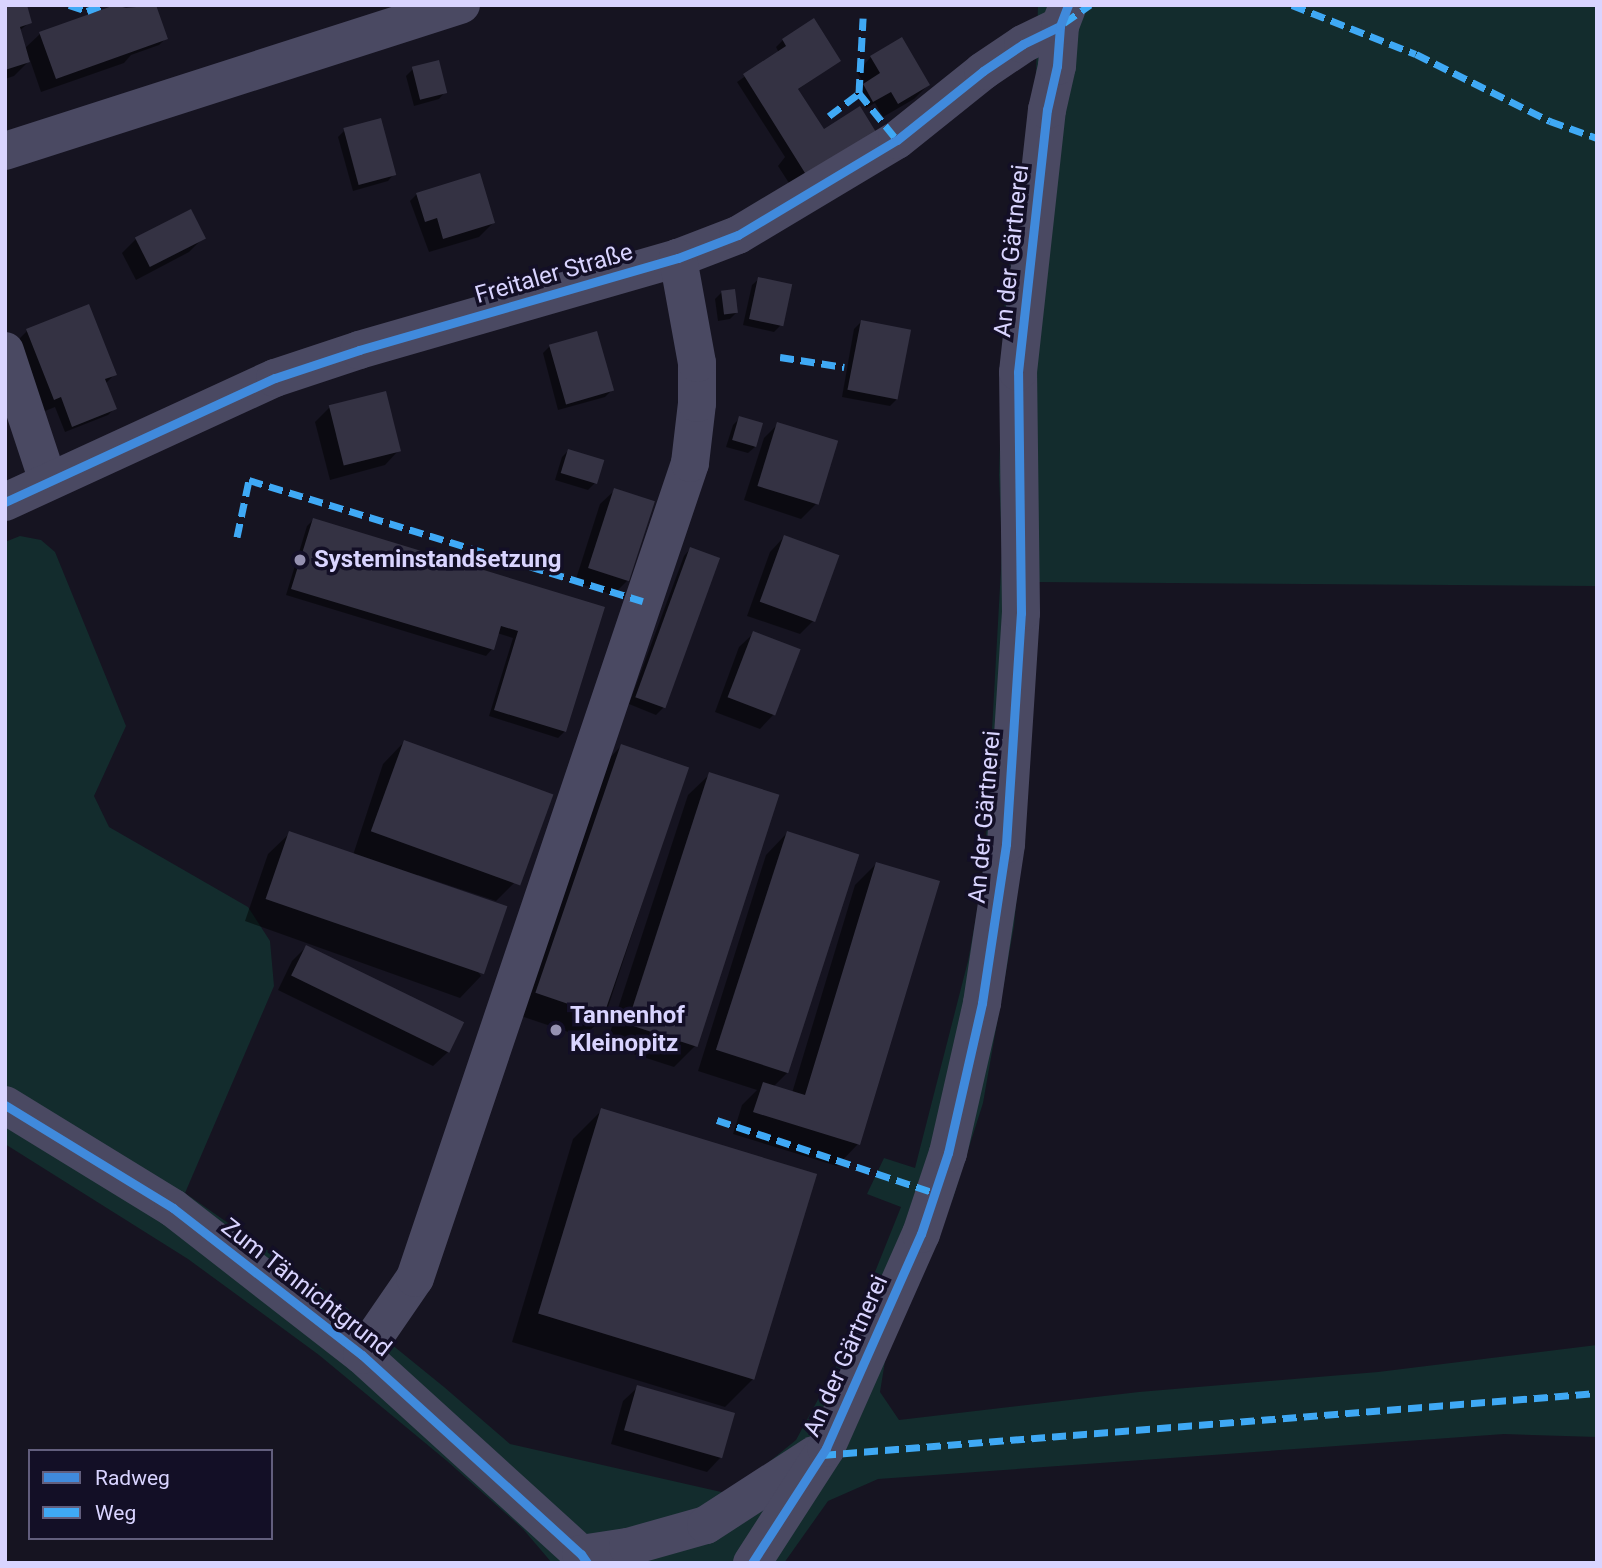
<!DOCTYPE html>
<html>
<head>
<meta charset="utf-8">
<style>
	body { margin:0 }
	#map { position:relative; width:1602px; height:1568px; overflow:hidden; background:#161421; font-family:Roboto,sans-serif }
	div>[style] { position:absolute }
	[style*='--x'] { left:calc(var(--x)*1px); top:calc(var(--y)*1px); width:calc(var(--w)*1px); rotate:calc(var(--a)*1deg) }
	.green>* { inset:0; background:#132c2d }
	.shadow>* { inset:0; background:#0007 }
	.building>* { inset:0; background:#343243; transform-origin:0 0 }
	.minor>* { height:38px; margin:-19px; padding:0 19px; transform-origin:19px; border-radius:19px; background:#4a4962 }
	.quiet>* { height:7px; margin-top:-3.5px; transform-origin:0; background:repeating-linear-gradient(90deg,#3fa9f5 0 14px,transparent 0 21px) }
	.cycleway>* { height:9px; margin:-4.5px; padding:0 4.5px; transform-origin:4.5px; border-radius:4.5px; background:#408adc }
	.dots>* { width:19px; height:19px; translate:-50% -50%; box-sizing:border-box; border:4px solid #130f26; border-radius:50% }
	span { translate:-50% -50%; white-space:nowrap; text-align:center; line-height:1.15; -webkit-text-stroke:7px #130f26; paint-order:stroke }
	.street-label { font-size:24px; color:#d9d4ff }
	.poi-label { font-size:24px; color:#d9d4ff; font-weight:700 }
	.left { translate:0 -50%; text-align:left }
	.frame { position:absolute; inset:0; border:7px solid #d9d4ff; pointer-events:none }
	.legend { position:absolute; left:28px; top:1449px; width:245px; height:91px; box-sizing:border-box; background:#130f26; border:2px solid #625e7d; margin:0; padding:9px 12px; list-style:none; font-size:21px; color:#d9d4ff }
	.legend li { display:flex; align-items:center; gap:14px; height:35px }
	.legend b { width:35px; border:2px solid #625e7d }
</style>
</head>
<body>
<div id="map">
	<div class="green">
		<div style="clip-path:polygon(1038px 5px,1597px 5px,1597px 586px,1035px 582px,1028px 776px,1014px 926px,983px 1103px,953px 1198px,886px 1355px,880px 1392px,899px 1420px,1139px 1392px,1378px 1372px,1597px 1345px,1597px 1437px,1504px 1434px,878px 1479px,828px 1501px,784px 1563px,552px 1563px,523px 1529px,447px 1461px,319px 1355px,188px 1259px,5px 1144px,5px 542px,20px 536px,41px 540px,55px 552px,126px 726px,94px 796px,109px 827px,248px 907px,270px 941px,274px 986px,185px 1193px,327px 1292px,444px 1387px,510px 1444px,730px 1494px,796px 1440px,841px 1357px,901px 1207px,867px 1194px,884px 1158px,915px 1168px,968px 961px,984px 873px,1002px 551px,999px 475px,1005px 291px,1035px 106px)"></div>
	</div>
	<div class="shadow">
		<div style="clip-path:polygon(5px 5px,30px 22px,19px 31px,24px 49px,40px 34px,120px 5px,125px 12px,139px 5px,154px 5px,166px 38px,159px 45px,131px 55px,124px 63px,41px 92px,30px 60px,14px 76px,5px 79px)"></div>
		<div style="clip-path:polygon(783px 40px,839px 61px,797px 90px,816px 135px,860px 108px,796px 194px,778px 166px,785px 157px,737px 82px,779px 53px,776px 47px)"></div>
		<div style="clip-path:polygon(871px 57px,928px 85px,914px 99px,883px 117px,875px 103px,866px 108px,857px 92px,864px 84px,857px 72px)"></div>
		<div style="clip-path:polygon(413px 69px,445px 92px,439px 99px,414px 106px,406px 76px)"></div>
		<div style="clip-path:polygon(345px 130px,394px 174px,388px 181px,353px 191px,338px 137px)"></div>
		<div style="clip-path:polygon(417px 194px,493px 223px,479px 237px,429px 252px,410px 201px)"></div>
		<div style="clip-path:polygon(204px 237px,189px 252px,136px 280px,122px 253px,136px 239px)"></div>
		<div style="clip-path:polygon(759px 279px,781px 325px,774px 332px,743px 325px,752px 285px)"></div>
		<div style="clip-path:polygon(722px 292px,737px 312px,730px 319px,718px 321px,715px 299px)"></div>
		<div style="clip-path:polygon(861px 322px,897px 399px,890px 406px,842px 397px,854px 329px)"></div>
		<div style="clip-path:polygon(27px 331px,115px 374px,105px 384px,115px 408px,108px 415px,65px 432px,55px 407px,40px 413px,13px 345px)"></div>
		<div style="clip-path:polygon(550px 346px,612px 390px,605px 397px,558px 410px,543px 353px)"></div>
		<div style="clip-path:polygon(384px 393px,399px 450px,385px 465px,330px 480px,315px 422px,329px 408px)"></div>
		<div style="clip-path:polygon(740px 418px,755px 447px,748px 453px,726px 447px,733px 425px)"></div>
		<div style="clip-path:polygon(778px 424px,816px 504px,801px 519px,744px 500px,764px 438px)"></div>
		<div style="clip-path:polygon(568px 451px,595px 483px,588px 490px,555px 480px,562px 457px)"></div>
		<div style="clip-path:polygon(615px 490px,628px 580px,613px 595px,575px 582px,600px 504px)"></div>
		<div style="clip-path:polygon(313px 520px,602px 608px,565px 731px,558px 738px,489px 716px,513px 638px,497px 633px,492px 649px,486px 656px,286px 595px,307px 526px)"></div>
		<div style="clip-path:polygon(784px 537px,814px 620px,800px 634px,747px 616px,770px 552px)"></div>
		<div style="clip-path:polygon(690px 549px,663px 708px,656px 715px,629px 704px,684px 556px)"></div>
		<div style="clip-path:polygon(754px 633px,774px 714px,760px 729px,715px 712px,739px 647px)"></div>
		<div style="clip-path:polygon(404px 742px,518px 879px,496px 901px,418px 875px,417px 878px,481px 976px,460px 998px,245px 921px,268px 854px,290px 833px,353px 855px,383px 764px)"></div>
		<div style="clip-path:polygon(621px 746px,687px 768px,605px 1016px,583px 1037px,518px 1015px,600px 768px)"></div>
		<div style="clip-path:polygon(710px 774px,696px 1045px,674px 1067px,606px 1045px,688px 795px)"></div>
		<div style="clip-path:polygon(787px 833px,788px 1072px,773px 1087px,792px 1093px,855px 885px,876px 864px,858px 1144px,837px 1166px,733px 1134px,742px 1105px,757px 1090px,698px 1071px,766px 855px)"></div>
		<div style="clip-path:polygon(306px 947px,448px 1052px,433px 1066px,278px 990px,292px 961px)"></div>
		<div style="clip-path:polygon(602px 1110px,753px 1379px,725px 1407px,512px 1342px,573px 1139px)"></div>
		<div style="clip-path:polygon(638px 1387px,721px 1457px,707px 1472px,611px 1444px,623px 1401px)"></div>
	</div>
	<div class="building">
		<div style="clip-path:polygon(5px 5px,27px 5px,32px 23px,20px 27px,30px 62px,5px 70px)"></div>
		<div style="clip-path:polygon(115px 5px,126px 8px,156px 5px,168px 39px,56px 79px,39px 32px)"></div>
		<div style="clip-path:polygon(814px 18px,841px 61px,798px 89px,824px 129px,860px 106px,879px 137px,810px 181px,743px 74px,786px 46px,782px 39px)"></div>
		<div style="clip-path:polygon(902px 37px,930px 85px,898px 104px,891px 92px,873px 102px,863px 84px,880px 73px,870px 56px)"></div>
		<div style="left:439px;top:60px;width:34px;height:28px;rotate:76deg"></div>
		<div style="left:381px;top:118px;width:59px;height:39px;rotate:75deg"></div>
		<div style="clip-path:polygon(480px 173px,495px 223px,443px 239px,437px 218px,425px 222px,416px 193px)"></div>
		<div style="left:191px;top:209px;width:33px;height:63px;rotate:63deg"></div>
		<div style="left:758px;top:277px;width:35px;height:43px;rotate:12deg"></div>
		<div style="left:735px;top:289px;width:24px;height:14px;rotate:83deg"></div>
		<div style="clip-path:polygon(89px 304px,117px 375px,105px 379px,117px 409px,72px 427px,61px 397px,54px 400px,26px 329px)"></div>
		<div style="left:861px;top:320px;width:51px;height:71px;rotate:11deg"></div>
		<div style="left:597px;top:331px;width:62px;height:50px;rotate:74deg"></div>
		<div style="left:386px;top:391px;width:62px;height:59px;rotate:76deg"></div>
		<div style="left:739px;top:416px;width:25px;height:25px;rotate:16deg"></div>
		<div style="left:777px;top:422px;width:64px;height:67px;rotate:17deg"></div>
		<div style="left:568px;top:449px;width:38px;height:25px;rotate:17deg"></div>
		<div style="left:614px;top:488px;width:43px;height:84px;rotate:18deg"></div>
		<div style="clip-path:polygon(313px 518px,605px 607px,566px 732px,494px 710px,518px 631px,501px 626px,494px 650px,291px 589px)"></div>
		<div style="left:784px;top:535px;width:59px;height:71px;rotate:20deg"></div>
		<div style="left:690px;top:547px;width:32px;height:160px;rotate:20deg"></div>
		<div style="left:753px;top:631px;width:51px;height:71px;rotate:21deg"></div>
		<div style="left:404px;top:740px;width:159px;height:97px;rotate:20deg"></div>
		<div style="left:621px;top:744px;width:72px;height:263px;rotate:19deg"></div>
		<div style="left:709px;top:772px;width:74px;height:265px;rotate:18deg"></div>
		<div style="left:289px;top:831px;width:231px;height:72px;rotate:19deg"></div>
		<div style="left:787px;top:831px;width:76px;height:230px;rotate:18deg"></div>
		<div style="clip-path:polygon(876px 862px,940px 881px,860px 1145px,753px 1112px,763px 1082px,805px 1095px)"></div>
		<div style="left:306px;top:945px;width:176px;height:34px;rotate:26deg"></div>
		<div style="left:601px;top:1108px;width:226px;height:215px;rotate:17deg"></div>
		<div style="left:637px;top:1385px;width:102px;height:47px;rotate:16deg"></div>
	</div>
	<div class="minor">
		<div style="--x:5;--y:151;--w:479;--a:-17.8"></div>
		<div style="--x:5;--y:351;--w:137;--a:71.7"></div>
		<div style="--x:5;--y:502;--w:297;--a:-24.7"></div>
		<div style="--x:275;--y:378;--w:89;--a:-18.4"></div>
		<div style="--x:359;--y:350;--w:332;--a:-16.1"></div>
		<div style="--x:678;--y:258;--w:64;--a:-21"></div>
		<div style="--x:738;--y:235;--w:185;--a:-30.9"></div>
		<div style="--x:897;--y:140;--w:110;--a:-38.7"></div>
		<div style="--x:983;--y:71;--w:48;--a:-34"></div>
		<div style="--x:1023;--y:44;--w:41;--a:-25.9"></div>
		<div style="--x:5;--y:1105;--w:197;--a:31.5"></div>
		<div style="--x:173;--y:1208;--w:239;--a:37.9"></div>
		<div style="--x:362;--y:1355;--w:296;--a:42.3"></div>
		<div style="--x:581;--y:1554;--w:11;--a:56"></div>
		<div style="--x:362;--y:1355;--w:93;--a:-55.5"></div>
		<div style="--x:415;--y:1278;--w:860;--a:-71.35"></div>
		<div style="--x:690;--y:463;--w:60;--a:-83.3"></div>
		<div style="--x:697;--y:403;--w:40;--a:-90"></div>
		<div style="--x:697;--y:363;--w:107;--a:-100.3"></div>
		<div style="--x:581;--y:1554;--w:48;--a:-8.5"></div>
		<div style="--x:628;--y:1547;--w:81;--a:-15.8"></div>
		<div style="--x:706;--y:1525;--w:129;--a:-32.9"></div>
		<div style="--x:752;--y:1563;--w:137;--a:-57.2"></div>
		<div style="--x:826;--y:1448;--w:234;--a:-66.1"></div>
		<div style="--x:921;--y:1234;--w:85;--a:-71.6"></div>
		<div style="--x:948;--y:1153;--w:154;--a:-77.2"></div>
		<div style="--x:982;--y:1003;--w:161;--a:-81.4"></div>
		<div style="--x:1006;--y:844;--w:231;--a:-86.3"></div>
		<div style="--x:1021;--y:613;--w:241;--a:-90.7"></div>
		<div style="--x:1018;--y:372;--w:264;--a:-83.7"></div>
		<div style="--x:1047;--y:110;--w:45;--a:-77.2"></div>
		<div style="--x:1057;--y:66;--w:40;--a:-85.7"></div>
		<div style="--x:1060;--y:26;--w:22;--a:-69"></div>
	</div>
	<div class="quiet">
		<div style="--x:69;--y:5;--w:19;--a:18"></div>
		<div style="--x:87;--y:11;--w:17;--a:-21"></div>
		<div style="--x:1292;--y:5;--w:133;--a:21.6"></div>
		<div style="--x:1416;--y:54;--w:150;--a:26.6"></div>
		<div style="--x:1550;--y:121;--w:50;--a:19.9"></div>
		<div style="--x:1064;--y:23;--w:32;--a:-35"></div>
		<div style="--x:859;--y:93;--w:75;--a:-86.9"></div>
		<div style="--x:829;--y:116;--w:38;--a:-37"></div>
		<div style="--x:859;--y:93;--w:60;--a:51"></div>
		<div style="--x:780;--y:357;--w:65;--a:8.9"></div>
		<div style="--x:237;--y:537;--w:58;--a:-78.1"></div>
		<div style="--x:249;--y:480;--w:412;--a:17.1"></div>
		<div style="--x:717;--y:1120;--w:230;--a:18.5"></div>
		<div style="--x:822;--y:1455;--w:777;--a:-4.57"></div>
	</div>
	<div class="cycleway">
		<div style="--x:5;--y:502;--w:297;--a:-24.7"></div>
		<div style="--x:275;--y:378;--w:89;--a:-18.4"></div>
		<div style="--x:359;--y:350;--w:332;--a:-16.1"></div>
		<div style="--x:678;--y:258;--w:64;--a:-21"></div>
		<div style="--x:738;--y:235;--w:185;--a:-30.9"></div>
		<div style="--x:897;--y:140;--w:110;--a:-38.7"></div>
		<div style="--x:983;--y:71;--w:48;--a:-34"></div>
		<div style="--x:1023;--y:44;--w:41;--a:-25.9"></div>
		<div style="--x:5;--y:1105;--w:197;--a:31.5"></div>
		<div style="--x:173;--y:1208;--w:239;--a:37.9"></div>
		<div style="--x:362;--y:1355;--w:296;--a:42.3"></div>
		<div style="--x:581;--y:1554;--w:11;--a:56"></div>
		<div style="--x:752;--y:1563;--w:137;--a:-57.2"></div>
		<div style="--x:826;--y:1448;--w:234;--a:-66.1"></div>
		<div style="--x:921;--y:1234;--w:85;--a:-71.6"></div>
		<div style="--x:948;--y:1153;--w:154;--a:-77.2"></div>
		<div style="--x:982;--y:1003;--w:161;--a:-81.4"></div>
		<div style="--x:1006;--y:844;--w:231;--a:-86.3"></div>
		<div style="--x:1021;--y:613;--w:241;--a:-90.7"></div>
		<div style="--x:1018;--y:372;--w:264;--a:-83.7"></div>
		<div style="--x:1047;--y:110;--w:45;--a:-77.2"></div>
		<div style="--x:1057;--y:66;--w:40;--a:-85.7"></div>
		<div style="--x:1060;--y:26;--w:22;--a:-69"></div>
	</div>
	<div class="dots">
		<div style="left:300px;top:560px;background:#9591b1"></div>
		<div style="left:556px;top:1030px;background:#9591b1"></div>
	</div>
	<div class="street-label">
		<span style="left:1012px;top:251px;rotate:-84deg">An der Gärtnerei</span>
		<span style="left:554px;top:274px;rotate:-16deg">Freitaler Straße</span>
		<span style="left:985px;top:817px;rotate:-85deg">An der Gärtnerei</span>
		<span style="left:306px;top:1288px;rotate:38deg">Zum Tännichtgrund</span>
		<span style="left:846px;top:1356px;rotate:-66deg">An der Gärtnerei</span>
	</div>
	<div class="poi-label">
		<span class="left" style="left:314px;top:560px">Systeminstandsetzung</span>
		<span class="left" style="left:570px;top:1030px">Tannenhof<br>Kleinopitz</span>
	</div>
	<div class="frame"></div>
	<ul class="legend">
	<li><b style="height:9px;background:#408adc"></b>Radweg</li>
	<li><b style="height:9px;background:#3fa9f5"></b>Weg</li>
	</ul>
</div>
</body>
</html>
